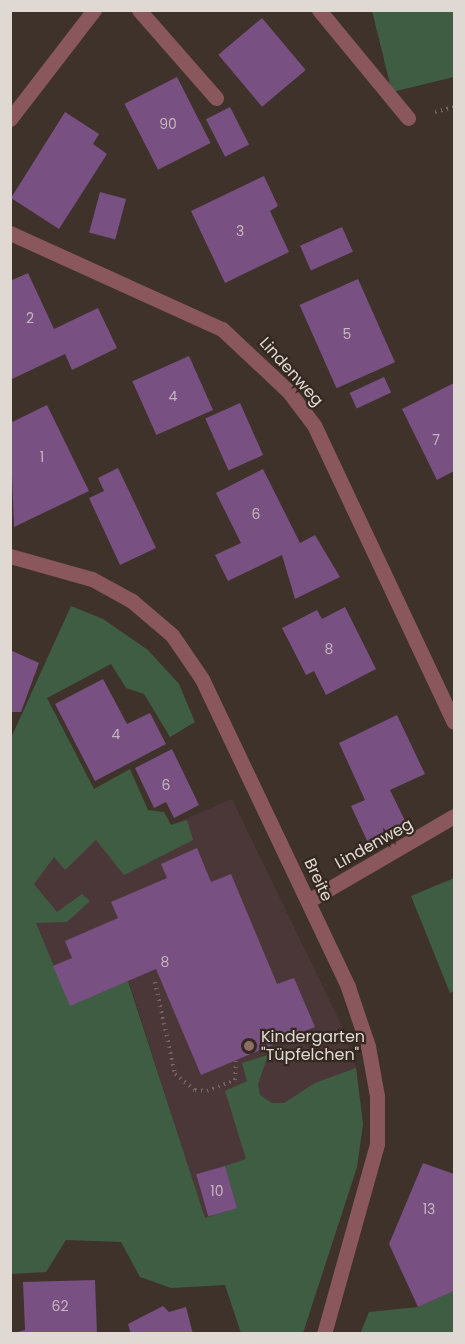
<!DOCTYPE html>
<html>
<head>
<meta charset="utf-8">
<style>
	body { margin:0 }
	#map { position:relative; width:465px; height:1344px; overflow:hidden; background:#3e322b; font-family:Poppins,sans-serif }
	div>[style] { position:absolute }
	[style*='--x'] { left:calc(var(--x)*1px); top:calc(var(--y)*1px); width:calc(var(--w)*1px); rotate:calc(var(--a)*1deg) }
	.education>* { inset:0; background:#4c3738 }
	.green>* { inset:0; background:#3f5d43 }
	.building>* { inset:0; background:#785082; transform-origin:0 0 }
	.path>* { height:4px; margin-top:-2px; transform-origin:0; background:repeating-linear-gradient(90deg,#70655f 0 1.5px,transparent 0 6px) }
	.minor>* { height:15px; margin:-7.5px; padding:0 7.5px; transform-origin:7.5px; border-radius:7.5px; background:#89575c }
	.dots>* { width:16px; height:16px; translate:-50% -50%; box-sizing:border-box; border:3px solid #342821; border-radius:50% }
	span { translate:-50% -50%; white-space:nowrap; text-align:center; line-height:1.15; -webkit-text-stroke:4.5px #342821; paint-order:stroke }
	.number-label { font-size:14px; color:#c6b6bf }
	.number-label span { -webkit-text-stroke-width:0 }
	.street-label { font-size:16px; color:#e0d8d3 }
	.poi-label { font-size:16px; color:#e0d8d3 }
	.left { translate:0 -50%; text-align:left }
	.frame { position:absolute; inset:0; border:12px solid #e0d8d3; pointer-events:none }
</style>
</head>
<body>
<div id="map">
	<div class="education">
		<div style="clip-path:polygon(232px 799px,341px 1024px,356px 1068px,363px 1124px,357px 1167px,303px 1333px,241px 1333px,129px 981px,70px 1006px,15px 873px,164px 812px,171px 825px)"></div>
	</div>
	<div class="green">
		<div style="clip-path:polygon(372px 11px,454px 11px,454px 77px,392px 92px)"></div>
		<div style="clip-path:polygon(71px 606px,103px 619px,148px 650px,179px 684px,195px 722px,170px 737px,144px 694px,126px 688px,111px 664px,47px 698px,94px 789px,130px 769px,148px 810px,164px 812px,171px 825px,187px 820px,193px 840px,124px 875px,96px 840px,65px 870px,54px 857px,34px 884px,57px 912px,82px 894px,90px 901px,67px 922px,36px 923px,70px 1005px,128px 981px,205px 1218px,237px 1208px,225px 1166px,246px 1159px,225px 1091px,247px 1081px,242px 1063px,268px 1055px,258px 1084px,260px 1095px,272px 1103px,284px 1103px,315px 1083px,356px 1068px,363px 1124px,357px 1167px,303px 1333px,241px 1333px,225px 1285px,171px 1288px,140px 1277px,121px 1242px,66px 1240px,46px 1272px,11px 1274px,11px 738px)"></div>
		<div style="clip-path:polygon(454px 878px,454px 991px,450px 993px,411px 896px)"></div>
		<div style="clip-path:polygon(454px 1291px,454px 1333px,360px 1334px,369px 1312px,418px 1307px)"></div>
	</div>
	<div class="building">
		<div style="left:262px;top:18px;width:68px;height:57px;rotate:50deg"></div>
		<div style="left:177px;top:77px;width:74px;height:59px;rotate:63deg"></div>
		<div style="left:230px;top:107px;width:42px;height:27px;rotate:63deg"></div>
		<div style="clip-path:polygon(65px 112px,99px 134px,93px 144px,107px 154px,59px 229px,11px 198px)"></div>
		<div style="clip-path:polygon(264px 176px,278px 206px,270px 211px,289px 252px,225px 283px,191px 211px)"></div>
		<div style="left:100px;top:192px;width:27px;height:42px;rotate:15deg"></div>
		<div style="left:342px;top:227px;width:27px;height:46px;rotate:66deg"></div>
		<div style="clip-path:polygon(28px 273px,54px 329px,98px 308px,117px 348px,72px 370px,65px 354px,10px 380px,10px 281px)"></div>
		<div style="left:358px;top:279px;width:91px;height:64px;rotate:66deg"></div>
		<div style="left:189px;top:356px;width:59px;height:62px;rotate:66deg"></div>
		<div style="left:384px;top:377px;width:17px;height:38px;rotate:65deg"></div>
		<div style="clip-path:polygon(454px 383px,454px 471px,437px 480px,402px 409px)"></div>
		<div style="left:240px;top:403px;width:57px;height:38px;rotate:66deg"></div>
		<div style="clip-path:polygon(47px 405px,89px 491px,14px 527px,10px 423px)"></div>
		<div style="clip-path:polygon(118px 468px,156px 548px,120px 565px,89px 498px,104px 491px,98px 478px)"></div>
		<div style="clip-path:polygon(263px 469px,300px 543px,315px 535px,340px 577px,295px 599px,282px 555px,228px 581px,215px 555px,241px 543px,216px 493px)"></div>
		<div style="clip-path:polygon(345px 607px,376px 669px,326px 695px,314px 671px,306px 675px,282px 628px,317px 610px,322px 619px)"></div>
		<div style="clip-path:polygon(10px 650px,39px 663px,21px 712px,10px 712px)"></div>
		<div style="clip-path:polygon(103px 679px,127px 724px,150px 713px,166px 744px,95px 781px,55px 704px)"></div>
		<div style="clip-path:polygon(397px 715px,425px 774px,390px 790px,409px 829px,370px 847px,351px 806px,365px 800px,339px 743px)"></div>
		<div style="clip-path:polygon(172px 749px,199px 805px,174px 818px,166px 802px,154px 808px,135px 768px)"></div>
		<div style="clip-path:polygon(197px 848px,211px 882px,231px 874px,277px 984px,294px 978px,315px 1027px,201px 1075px,156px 969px,70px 1006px,53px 966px,72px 958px,65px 941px,118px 918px,111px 902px,167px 878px,161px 864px)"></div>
		<div style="clip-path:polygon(423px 1163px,454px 1174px,454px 1291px,418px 1307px,389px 1244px)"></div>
		<div style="left:225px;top:1166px;width:44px;height:30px;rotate:74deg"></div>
		<div style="clip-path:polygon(95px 1280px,97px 1334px,10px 1334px,25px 1330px,23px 1282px)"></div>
		<div style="clip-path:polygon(163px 1306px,169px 1312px,186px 1307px,193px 1334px,131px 1334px,128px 1324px)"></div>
	</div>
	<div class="path">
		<div style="--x:435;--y:112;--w:20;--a:-15"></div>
		<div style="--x:155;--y:982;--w:94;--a:77.7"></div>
		<div style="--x:175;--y:1074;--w:26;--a:39"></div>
		<div style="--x:195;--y:1090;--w:12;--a:5"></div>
		<div style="--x:207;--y:1091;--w:30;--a:-21"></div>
		<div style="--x:235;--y:1080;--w:19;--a:-87"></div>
	</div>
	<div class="minor">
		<div style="--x:139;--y:10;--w:117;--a:48.8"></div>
		<div style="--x:319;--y:10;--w:140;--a:50.5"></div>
		<div style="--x:10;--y:119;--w:138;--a:-52.4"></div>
		<div style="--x:10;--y:233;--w:233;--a:24.4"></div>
		<div style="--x:222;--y:329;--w:92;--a:43.2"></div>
		<div style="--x:289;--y:392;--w:41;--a:52.9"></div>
		<div style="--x:314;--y:425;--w:328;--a:64.8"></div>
		<div style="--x:10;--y:556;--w:85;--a:15.7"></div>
		<div style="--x:92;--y:579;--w:46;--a:28.8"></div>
		<div style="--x:132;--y:601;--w:52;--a:40.4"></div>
		<div style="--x:172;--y:635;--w:53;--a:55.7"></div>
		<div style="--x:202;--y:679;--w:341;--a:64.6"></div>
		<div style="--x:348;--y:987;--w:62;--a:71.3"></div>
		<div style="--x:368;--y:1046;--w:51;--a:79.8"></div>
		<div style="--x:377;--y:1096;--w:48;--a:90"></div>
		<div style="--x:377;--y:1144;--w:197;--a:105.6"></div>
		<div style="--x:308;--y:901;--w:169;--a:-30.2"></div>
	</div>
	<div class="dots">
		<div style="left:249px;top:1046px;background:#8d6e63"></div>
	</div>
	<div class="number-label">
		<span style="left:168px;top:124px">90</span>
		<span style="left:240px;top:231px">3</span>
		<span style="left:30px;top:318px">2</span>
		<span style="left:347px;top:334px">5</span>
		<span style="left:173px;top:396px">4</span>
		<span style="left:436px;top:440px">7</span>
		<span style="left:42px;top:457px">1</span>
		<span style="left:256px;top:514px">6</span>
		<span style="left:329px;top:649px">8</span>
		<span style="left:116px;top:734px">4</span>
		<span style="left:166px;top:785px">6</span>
		<span style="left:165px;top:962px">8</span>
		<span style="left:217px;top:1191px">10</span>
		<span style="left:429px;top:1209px">13</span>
		<span style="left:60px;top:1306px">62</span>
	</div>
	<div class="street-label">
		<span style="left:291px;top:372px;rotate:48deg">Lindenweg</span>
		<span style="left:374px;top:844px;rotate:-29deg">Lindenweg</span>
		<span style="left:318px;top:880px;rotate:65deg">Breite</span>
	</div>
	<div class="poi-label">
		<span class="left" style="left:261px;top:1046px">Kindergarten<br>"Tüpfelchen"</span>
	</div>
	<div class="frame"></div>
</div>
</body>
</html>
